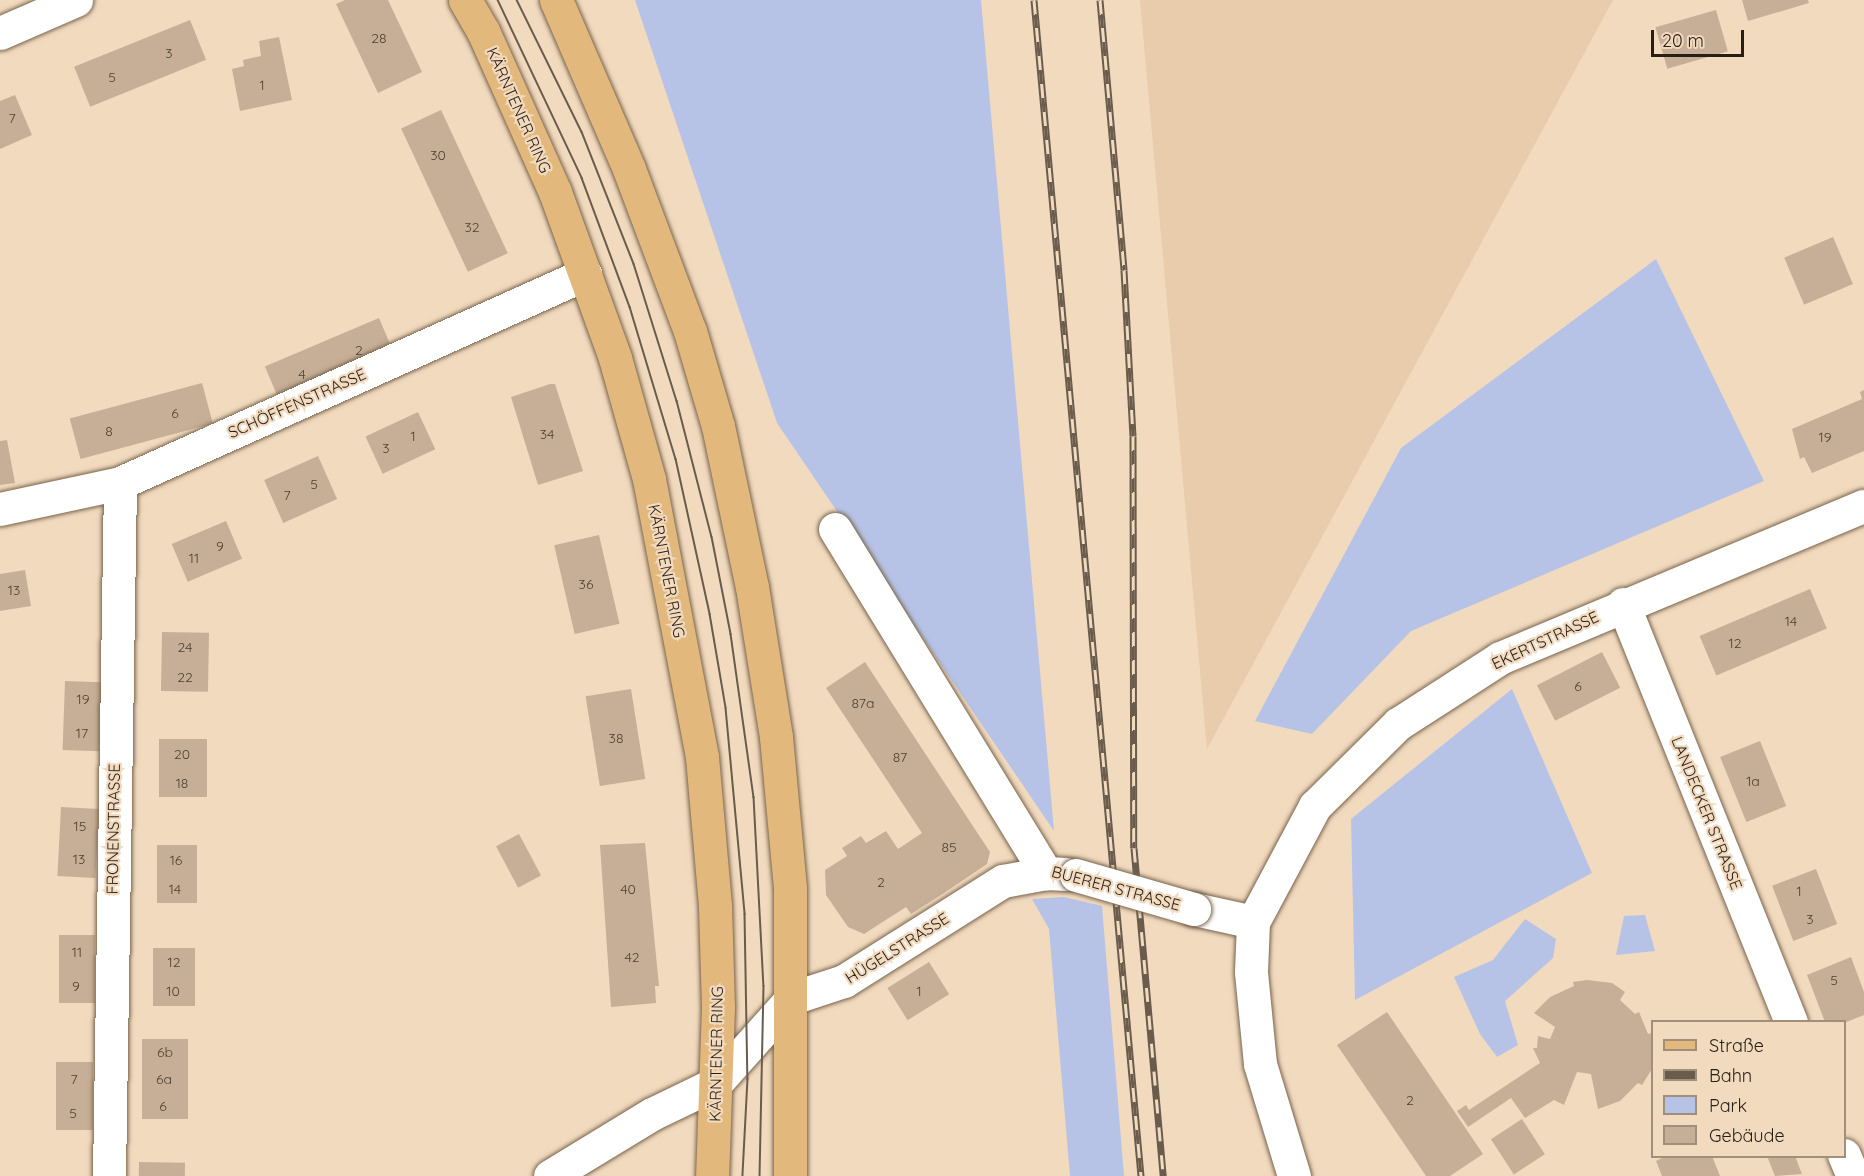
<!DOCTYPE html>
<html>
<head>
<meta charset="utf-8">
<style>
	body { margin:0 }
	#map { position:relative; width:1864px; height:1176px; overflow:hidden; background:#f2dabf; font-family:Quicksand,sans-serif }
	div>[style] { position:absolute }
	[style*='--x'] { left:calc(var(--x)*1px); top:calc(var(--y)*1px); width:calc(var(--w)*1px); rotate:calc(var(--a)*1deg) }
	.built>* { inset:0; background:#e9ccac }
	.green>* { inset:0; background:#b7c3e6 }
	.building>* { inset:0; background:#c6af96; transform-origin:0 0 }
	.roads { filter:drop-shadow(0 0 2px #78644c) drop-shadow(0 0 2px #78644c) }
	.minor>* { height:33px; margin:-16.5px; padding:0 16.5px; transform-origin:16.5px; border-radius:16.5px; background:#fff }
	.major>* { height:33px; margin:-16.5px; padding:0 16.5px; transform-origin:16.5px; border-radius:16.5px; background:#e2b87c }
	.tram>* { height:1.5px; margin:-0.75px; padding:0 0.75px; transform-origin:0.75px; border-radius:0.75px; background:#6a5c4d }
	.rail>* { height:7px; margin-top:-3.5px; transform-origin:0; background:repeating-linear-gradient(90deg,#f2dabf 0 14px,#6a5c4d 0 28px); box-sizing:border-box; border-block:2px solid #6a5c4d }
	.bridges { filter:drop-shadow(0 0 2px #78644c) drop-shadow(0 0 2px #78644c) }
	.minor-bridge>* { height:33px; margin:-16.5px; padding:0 16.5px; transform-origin:16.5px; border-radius:16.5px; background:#fff }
	span { translate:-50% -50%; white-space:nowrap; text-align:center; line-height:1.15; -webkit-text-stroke:4.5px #f2dabf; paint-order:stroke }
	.number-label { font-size:14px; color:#4f4235 }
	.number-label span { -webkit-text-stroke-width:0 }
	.street-label { font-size:16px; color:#271e15 }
	.legend { position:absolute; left:1651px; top:1020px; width:195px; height:138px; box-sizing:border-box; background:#f2dabf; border:2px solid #a18f7b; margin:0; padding:8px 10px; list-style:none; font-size:18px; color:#271e15 }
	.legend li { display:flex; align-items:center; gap:12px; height:30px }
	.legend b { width:30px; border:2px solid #a18f7b }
	.scale { position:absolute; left:1651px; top:30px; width:93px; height:27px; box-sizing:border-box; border:3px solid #271e15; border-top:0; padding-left:8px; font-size:18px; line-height:21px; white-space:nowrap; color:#271e15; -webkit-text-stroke:4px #f2dabf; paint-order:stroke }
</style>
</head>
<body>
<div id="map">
	<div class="built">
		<div style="clip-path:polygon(1140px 0,1613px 0,1207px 749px)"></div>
	</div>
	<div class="green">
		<div style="clip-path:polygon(635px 0,981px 0,1054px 831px,777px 423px)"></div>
		<div style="clip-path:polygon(1656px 259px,1764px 481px,1411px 631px,1312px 734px,1255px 721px,1401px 448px)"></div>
		<div style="clip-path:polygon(1512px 689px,1592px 873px,1355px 1000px,1351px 819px)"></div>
		<div style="clip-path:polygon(1064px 897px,1102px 906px,1124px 1176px,1070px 1176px,1049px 929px,1032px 899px)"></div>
		<div style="clip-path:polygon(1645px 915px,1655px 951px,1616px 955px,1624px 916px)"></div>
		<div style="clip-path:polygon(1525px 919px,1556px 939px,1553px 958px,1505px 1001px,1518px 1045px,1497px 1057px,1480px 1034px,1454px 977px,1493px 960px)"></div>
	</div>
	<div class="building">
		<div style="clip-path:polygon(345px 0,388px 0,422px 72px,378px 93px,336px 4px)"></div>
		<div style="clip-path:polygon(1742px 0,1808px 0,1809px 3px,1748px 21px)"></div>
		<div style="left:1716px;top:10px;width:43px;height:63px;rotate:74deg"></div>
		<div style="left:190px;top:20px;width:43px;height:125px;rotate:68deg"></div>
		<div style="clip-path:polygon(279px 37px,292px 100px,240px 111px,232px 69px,244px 66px,243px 60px,261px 56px,259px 41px)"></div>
		<div style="clip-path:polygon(15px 95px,32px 135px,0 149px,0 101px)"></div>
		<div style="left:441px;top:110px;width:158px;height:44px;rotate:65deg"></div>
		<div style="left:1833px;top:237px;width:51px;height:53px;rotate:67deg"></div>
		<div style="left:379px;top:318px;width:43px;height:124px;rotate:67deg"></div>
		<div style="left:202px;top:383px;width:42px;height:137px;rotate:75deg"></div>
		<div style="clip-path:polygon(550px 384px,555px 384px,583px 471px,538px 485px,511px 397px)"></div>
		<div style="clip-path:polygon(1864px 390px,1864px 451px,1812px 473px,1804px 457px,1800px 459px,1792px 429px,1862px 399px,1860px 392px)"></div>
		<div style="left:418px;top:412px;width:41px;height:58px;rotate:65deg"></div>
		<div style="clip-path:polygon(7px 440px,15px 483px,0 485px,0 441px)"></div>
		<div style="left:318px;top:456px;width:47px;height:59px;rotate:66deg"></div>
		<div style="left:226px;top:521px;width:41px;height:59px;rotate:67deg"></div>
		<div style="left:599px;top:535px;width:91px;height:46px;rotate:77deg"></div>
		<div style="clip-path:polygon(25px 570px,31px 606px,0 611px,0 574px)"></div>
		<div style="left:1810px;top:589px;width:43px;height:120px;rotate:67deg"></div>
		<div style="left:162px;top:632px;width:47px;height:59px;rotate:1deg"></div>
		<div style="left:1602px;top:652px;width:40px;height:73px;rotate:63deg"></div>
		<div style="clip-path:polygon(865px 662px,990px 852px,987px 864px,944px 893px,911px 914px,906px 907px,864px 934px,848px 927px,826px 895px,825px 870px,847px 856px,842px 848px,861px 836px,866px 843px,886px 831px,898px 849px,922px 833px,826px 688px)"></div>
		<div style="left:65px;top:681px;width:37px;height:69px;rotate:2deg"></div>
		<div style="left:631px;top:689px;width:91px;height:46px;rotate:81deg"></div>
		<div style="left:159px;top:739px;width:48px;height:58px"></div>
		<div style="left:1760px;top:741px;width:70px;height:43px;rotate:68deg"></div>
		<div style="left:61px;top:807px;width:38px;height:69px;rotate:3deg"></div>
		<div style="left:519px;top:834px;width:47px;height:26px;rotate:62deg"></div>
		<div style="clip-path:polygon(645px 843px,659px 986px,655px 986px,656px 1003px,611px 1007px,600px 845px)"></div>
		<div style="left:157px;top:845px;width:40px;height:58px"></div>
		<div style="left:1816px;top:869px;width:59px;height:47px;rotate:69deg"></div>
		<div style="left:59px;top:935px;width:36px;height:68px"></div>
		<div style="left:153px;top:948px;width:42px;height:58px"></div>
		<div style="clip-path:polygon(1851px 957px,1864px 992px,1864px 1015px,1844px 1023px,1825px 1022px,1807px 975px)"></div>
		<div style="left:929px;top:962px;width:38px;height:49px;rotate:58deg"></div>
		<div style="clip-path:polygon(1587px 980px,1612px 983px,1625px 992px,1620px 1000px,1635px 1014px,1639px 1012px,1648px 1034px,1652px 1033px,1652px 1069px,1642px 1085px,1638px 1083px,1620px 1101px,1598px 1109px,1591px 1074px,1577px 1072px,1564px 1105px,1554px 1100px,1525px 1118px,1511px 1098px,1468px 1127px,1457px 1111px,1466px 1105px,1469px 1110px,1540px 1063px,1533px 1048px,1537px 1048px,1538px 1036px,1550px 1039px,1555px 1027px,1534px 1013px,1550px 997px,1574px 986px,1573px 982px)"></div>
		<div style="clip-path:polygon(1387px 1012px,1483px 1154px,1450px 1176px,1426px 1176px,1337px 1045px)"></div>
		<div style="left:142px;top:1039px;width:46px;height:80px"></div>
		<div style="left:56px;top:1062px;width:37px;height:68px"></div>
		<div style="left:1522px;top:1119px;width:42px;height:37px;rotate:57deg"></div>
		<div style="clip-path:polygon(1666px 1156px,1712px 1156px,1720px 1176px,1662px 1176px,1656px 1161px)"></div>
		<div style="clip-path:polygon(1767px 1156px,1795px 1156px,1802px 1174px,1775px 1176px)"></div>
		<div style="left:139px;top:1162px;width:46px;height:14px;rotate:1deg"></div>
	</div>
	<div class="roads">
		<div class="minor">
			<div style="--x:0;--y:33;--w:83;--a:-23.5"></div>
			<div style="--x:0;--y:509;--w:123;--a:-12.2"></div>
			<div style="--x:120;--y:483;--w:510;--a:-24.2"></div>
			<div style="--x:835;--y:529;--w:404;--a:58.5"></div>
			<div style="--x:1046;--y:873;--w:20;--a:3"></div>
			<div style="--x:1623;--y:604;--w:450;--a:68.1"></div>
			<div style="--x:1194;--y:909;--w:60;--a:12.4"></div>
			<div style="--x:1844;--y:1155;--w:23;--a:67"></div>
			<div style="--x:109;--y:1176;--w:693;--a:-89.09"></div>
			<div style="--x:550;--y:1176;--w:119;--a:-31.3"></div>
			<div style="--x:652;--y:1114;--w:71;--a:-25.8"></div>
			<div style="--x:716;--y:1083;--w:114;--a:-48.2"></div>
			<div style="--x:792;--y:998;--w:55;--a:-18.1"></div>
			<div style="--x:844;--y:981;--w:188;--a:-32.2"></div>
			<div style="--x:1003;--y:881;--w:44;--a:-10.5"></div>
			<div style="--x:1294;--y:1176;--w:117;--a:-106.9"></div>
			<div style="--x:1260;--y:1064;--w:92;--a:-95.6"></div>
			<div style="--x:1251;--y:972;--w:50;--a:-87.7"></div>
			<div style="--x:1253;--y:922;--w:132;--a:-61.9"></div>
			<div style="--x:1315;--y:806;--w:117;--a:-44.7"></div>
			<div style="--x:1398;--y:724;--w:121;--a:-32.9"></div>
			<div style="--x:1500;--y:658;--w:394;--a:-22.7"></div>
		</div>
		<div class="major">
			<div style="--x:465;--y:0;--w:36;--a:60"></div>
			<div style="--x:483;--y:31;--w:176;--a:65.9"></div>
			<div style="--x:555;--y:192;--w:177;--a:70.1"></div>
			<div style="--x:615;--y:358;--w:126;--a:74.3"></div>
			<div style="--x:649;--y:479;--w:283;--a:79.2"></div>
			<div style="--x:702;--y:757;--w:150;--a:85"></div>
			<div style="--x:715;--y:906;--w:101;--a:88.3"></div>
			<div style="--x:718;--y:1007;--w:169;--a:92"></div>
			<div style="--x:556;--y:0;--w:184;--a:66.6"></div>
			<div style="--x:629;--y:169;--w:173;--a:69.4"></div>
			<div style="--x:690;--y:331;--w:99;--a:73.6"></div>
			<div style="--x:718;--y:426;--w:165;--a:78.1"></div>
			<div style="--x:752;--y:587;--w:152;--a:80.9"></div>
			<div style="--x:776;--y:737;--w:153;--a:84.7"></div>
			<div style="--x:790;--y:889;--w:287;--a:90"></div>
		</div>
	</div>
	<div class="tram">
		<div style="--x:498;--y:0;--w:197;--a:64.7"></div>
		<div style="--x:582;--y:178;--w:138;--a:69.6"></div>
		<div style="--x:630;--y:307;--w:159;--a:73.2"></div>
		<div style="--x:676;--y:459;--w:159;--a:77.6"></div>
		<div style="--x:710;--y:614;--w:95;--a:80.3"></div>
		<div style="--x:726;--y:708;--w:207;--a:84.7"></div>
		<div style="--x:745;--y:914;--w:165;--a:89"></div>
		<div style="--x:748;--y:1079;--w:97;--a:93"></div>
		<div style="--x:517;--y:0;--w:147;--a:63.8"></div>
		<div style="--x:582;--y:132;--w:142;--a:68.5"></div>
		<div style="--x:634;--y:264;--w:144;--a:72.6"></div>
		<div style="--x:677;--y:401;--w:140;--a:75.6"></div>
		<div style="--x:712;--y:537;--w:99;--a:78.9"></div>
		<div style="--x:731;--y:634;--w:165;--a:82"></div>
		<div style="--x:754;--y:797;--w:189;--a:87"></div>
		<div style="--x:764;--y:986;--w:190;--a:91.2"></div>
	</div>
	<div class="rail">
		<div style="--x:1034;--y:0;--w:1181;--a:84.8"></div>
		<div style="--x:1100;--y:0;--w:271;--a:84.9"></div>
		<div style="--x:1124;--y:270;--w:166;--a:86.9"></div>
		<div style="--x:1133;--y:436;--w:412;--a:89.9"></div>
		<div style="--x:1134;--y:848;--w:329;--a:84.9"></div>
	</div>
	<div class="bridges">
		<div class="minor-bridge">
			<div style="--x:1076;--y:875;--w:123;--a:16.1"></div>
		</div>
	</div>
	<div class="number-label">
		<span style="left:379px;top:38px">28</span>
		<span style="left:169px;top:53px">3</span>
		<span style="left:112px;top:77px">5</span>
		<span style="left:262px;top:85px">1</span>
		<span style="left:12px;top:118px">7</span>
		<span style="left:438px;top:155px">30</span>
		<span style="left:472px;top:227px">32</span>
		<span style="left:359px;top:350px">2</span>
		<span style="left:302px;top:374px">4</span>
		<span style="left:175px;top:413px">6</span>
		<span style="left:109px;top:431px">8</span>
		<span style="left:547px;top:434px">34</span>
		<span style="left:413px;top:436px">1</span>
		<span style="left:1825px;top:437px">19</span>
		<span style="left:386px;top:448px">3</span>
		<span style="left:314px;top:484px">5</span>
		<span style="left:287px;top:495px">7</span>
		<span style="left:220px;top:546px">9</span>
		<span style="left:194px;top:558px">11</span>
		<span style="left:586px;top:584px">36</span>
		<span style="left:14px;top:590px">13</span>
		<span style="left:1791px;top:621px">14</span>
		<span style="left:1735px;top:643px">12</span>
		<span style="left:185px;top:647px">24</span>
		<span style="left:185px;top:677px">22</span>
		<span style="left:1578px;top:686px">6</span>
		<span style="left:83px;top:699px">19</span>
		<span style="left:863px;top:703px">87a</span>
		<span style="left:82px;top:733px">17</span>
		<span style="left:616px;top:738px">38</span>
		<span style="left:182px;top:754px">20</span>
		<span style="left:900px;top:757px">87</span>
		<span style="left:1753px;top:781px">1a</span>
		<span style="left:182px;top:783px">18</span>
		<span style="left:80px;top:826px">15</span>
		<span style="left:949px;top:847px">85</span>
		<span style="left:79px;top:859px">13</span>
		<span style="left:176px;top:860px">16</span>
		<span style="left:881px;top:882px">2</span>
		<span style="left:175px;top:889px">14</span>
		<span style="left:628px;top:889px">40</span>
		<span style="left:1799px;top:891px">1</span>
		<span style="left:1810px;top:919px">3</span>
		<span style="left:77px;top:952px">11</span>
		<span style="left:632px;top:957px">42</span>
		<span style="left:174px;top:962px">12</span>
		<span style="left:1834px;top:980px">5</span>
		<span style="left:76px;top:986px">9</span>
		<span style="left:173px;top:991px">10</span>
		<span style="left:919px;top:991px">1</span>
		<span style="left:165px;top:1052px">6b</span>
		<span style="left:74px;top:1079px">7</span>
		<span style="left:164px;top:1079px">6a</span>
		<span style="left:1410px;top:1100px">2</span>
		<span style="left:163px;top:1106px">6</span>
		<span style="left:73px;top:1113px">5</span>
	</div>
	<div class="street-label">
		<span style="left:519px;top:110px;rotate:66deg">KÄRNTENER RING</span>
		<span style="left:297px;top:403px;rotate:-24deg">SCHÖFFENSTRASSE</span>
		<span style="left:667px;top:571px;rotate:79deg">KÄRNTENER RING</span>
		<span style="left:1545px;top:640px;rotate:-25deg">EKERTSTRASSE</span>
		<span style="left:1707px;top:813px;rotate:68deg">LANDECKER STRASSE</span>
		<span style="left:113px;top:829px;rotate:-89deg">FRONENSTRASSE</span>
		<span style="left:1116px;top:888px;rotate:15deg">BUERER STRASSE</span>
		<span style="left:897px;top:948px;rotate:-32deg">HÜGELSTRASSE</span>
		<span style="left:716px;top:1054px;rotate:-89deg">KÄRNTENER RING</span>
	</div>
	<ul class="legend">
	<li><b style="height:8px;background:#e2b87c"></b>Straße</li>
	<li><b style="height:8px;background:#6a5c4d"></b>Bahn</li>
	<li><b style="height:16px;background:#b7c3e6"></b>Park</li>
	<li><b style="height:16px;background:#c6af96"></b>Gebäude</li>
	</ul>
	<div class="scale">20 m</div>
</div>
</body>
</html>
